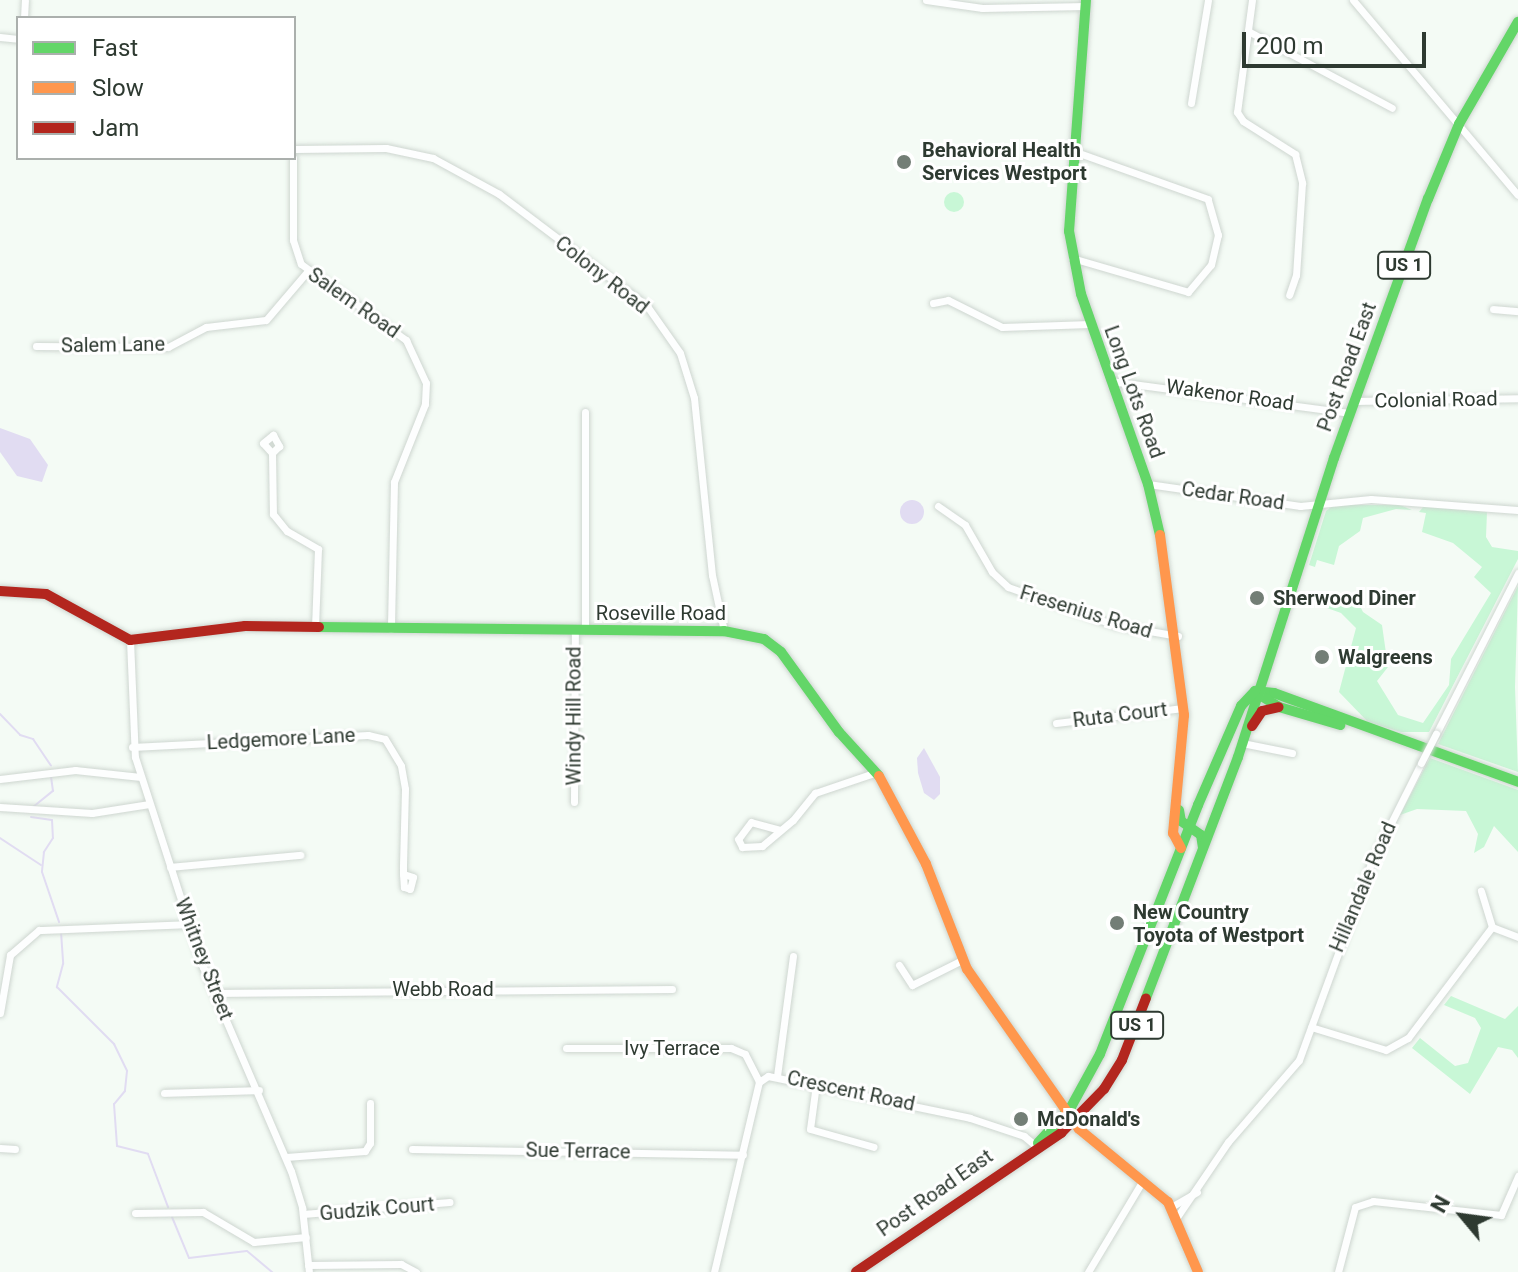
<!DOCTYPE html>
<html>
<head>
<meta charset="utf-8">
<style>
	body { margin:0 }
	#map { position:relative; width:1518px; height:1272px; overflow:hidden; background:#f4fbf5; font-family:Roboto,sans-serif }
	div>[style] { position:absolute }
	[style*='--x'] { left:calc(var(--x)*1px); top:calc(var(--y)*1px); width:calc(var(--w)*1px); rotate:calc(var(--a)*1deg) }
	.green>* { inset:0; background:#c8f7d6 }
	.round { border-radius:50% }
	.water>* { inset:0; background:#e1dcf2 }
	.stream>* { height:2px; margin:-1px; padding:0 1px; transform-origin:1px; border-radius:1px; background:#e1dcf2 }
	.roads { filter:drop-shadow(0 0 2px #ced6d0) drop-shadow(0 0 2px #ced6d0) }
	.street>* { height:7px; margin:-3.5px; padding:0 3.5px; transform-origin:3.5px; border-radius:3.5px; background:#fdfefe }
	.fast>* { height:10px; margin:-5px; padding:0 5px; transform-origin:5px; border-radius:5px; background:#63d668 }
	.slow>* { height:10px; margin:-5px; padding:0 5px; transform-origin:5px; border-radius:5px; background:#ff974d }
	.jam>* { height:10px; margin:-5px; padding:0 5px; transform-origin:5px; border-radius:5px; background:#b3261e }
	.bridges { filter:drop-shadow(0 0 2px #ced6d0) drop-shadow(0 0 2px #ced6d0) }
	.street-bridge>* { height:7px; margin:-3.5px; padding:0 3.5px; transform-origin:3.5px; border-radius:3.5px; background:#fdfefe }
	.dots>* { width:22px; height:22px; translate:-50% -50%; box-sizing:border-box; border:4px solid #fff; border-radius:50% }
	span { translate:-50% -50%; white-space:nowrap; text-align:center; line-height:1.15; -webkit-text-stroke:6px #fff; paint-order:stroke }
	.shield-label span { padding:2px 6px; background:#fff; border:2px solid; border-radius:6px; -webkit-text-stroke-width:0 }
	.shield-label { font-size:18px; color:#2e3a31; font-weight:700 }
	.poi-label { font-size:20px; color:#2e3a31; font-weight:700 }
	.left { translate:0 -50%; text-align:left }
	.street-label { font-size:20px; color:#2e3a31 }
	.legend { position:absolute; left:16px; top:16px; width:280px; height:144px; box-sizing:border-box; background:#fff; border:2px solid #abb0ad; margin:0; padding:10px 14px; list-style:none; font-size:24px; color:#2e3a31 }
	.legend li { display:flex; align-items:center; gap:16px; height:40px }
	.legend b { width:40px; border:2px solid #abb0ad }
	.north { position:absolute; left:1422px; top:1176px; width:80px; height:80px; -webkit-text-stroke:6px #fff; paint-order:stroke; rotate:299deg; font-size:22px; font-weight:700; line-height:32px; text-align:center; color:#2e3a31 }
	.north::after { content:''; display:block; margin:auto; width:28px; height:36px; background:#2e3a31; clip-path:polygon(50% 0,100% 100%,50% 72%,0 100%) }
	.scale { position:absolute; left:1242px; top:32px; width:184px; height:36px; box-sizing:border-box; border:4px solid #2e3a31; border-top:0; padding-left:10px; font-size:24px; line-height:28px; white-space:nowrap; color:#2e3a31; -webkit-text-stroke:6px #fff; paint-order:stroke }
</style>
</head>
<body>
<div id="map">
	<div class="green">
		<div class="round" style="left:944px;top:192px;width:20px;height:20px"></div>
		<div style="clip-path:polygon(1334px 505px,1400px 505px,1412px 510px,1396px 509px,1363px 518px,1360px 531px,1339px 546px,1334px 565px,1317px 560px,1315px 567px,1309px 565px,1326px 511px)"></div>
		<div style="clip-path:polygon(1424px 506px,1487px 512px,1486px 537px,1492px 547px,1518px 551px,1518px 559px,1429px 732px,1401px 732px,1368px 722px,1339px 692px,1356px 628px,1341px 613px,1327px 608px,1332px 592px,1356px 598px,1363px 612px,1382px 625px,1388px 667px,1377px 681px,1398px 715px,1423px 723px,1449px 685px,1451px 659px,1491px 593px,1474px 577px,1482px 567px,1453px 543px,1422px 532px,1426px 513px,1419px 512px)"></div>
		<div style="clip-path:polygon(1518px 586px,1515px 687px,1518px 772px,1438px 744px)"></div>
		<div style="clip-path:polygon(1430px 758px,1518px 790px,1518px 852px,1494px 826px,1484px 847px,1474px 853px,1478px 834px,1466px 811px,1417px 809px,1400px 815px)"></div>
		<div style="clip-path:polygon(1451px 996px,1505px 1019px,1518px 1006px,1518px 1058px,1512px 1050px,1498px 1047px,1470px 1094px,1412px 1048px,1420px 1038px,1455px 1066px,1468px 1063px,1481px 1028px,1475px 1018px,1444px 1005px)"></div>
	</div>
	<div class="water">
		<div style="clip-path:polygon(0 428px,30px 439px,48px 465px,42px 482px,17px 476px,0 452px)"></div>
		<div class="round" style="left:900px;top:500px;width:24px;height:24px"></div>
		<div style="clip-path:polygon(924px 748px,940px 777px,940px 794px,934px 800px,924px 793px,918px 773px,917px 758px)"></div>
	</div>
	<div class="stream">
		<div style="--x:0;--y:714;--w:29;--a:46"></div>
		<div style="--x:20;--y:735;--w:14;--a:17"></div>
		<div style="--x:33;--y:739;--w:32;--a:56"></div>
		<div style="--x:33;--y:807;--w:26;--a:-39"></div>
		<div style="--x:53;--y:791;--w:15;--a:-98"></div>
		<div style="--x:31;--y:817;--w:21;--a:8"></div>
		<div style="--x:52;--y:820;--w:18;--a:87"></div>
		<div style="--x:53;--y:838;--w:17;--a:123"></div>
		<div style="--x:44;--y:852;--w:20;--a:96"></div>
		<div style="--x:42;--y:872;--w:53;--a:71.2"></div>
		<div style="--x:0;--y:838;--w:49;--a:33.4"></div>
		<div style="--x:61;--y:932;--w:32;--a:86"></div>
		<div style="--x:63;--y:964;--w:24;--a:105"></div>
		<div style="--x:57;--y:987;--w:81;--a:45"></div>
		<div style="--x:114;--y:1044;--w:30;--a:64"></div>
		<div style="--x:127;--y:1071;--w:20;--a:96"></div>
		<div style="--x:125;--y:1091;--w:17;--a:130"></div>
		<div style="--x:114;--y:1104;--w:42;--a:85.9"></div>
		<div style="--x:117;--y:1146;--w:32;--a:14"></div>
		<div style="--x:148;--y:1154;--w:57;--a:69.3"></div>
		<div style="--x:172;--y:1217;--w:44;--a:67.5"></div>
		<div style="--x:189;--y:1258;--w:58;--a:-6.9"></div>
		<div style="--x:247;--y:1251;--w:33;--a:40"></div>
	</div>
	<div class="roads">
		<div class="street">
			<div style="--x:926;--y:0;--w:57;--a:8.1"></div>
			<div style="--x:982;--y:8;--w:104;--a:-1.1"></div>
			<div style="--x:1252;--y:0;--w:113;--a:97.6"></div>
			<div style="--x:1237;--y:112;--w:11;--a:56"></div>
			<div style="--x:1243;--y:121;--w:62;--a:32.4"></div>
			<div style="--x:1295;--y:154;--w:30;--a:76"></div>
			<div style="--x:1302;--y:183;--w:92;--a:93.7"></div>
			<div style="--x:1296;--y:275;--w:21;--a:109"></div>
			<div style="--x:1353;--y:0;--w:255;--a:49.8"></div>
			<div style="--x:24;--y:18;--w:18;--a:-87"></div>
			<div style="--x:1248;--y:31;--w:163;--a:28.1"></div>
			<div style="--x:0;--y:37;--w:18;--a:6"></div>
			<div style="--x:1191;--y:103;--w:104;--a:-80.6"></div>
			<div style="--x:294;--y:149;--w:92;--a:-0.6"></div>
			<div style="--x:386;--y:148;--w:48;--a:12"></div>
			<div style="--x:433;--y:158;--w:75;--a:28.6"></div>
			<div style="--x:499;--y:194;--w:186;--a:37.1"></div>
			<div style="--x:647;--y:306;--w:57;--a:54.9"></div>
			<div style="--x:680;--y:353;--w:47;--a:72.7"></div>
			<div style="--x:694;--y:398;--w:178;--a:84.2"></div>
			<div style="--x:712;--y:575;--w:57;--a:77.9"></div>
			<div style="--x:293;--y:158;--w:82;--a:90"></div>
			<div style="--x:293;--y:240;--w:25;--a:72"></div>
			<div style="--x:301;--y:264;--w:130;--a:35.9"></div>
			<div style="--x:406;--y:340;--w:47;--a:65.1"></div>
			<div style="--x:426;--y:383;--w:21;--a:93"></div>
			<div style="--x:425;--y:404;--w:84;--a:111.7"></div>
			<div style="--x:394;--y:482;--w:147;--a:91.2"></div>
			<div style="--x:1072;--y:258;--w:121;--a:16.3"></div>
			<div style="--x:1188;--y:292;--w:35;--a:-50"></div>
			<div style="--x:1211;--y:265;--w:31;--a:-77"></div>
			<div style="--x:1218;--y:235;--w:37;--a:-106"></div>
			<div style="--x:1208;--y:199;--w:143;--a:-160.4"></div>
			<div style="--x:933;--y:303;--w:15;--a:-11"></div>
			<div style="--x:948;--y:300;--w:60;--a:26.6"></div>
			<div style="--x:1002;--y:327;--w:88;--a:-2"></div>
			<div style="--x:1493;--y:309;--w:25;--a:5"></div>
			<div style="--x:36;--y:346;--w:132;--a:0.4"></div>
			<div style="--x:168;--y:347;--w:43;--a:-27.8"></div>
			<div style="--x:206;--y:327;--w:60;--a:-6.7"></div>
			<div style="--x:266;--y:320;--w:63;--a:-49.5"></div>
			<div style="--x:1110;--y:381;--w:241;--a:7.6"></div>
			<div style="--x:1354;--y:401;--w:164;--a:-1"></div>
			<div style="--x:585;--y:412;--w:218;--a:90"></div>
			<div style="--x:272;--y:453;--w:13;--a:-132"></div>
			<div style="--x:263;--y:443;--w:13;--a:-39"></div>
			<div style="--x:273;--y:435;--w:13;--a:61"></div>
			<div style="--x:279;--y:446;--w:10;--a:135"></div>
			<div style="--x:272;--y:453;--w:61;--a:89.1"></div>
			<div style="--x:273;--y:514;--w:22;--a:51"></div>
			<div style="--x:287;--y:531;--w:36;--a:30"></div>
			<div style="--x:318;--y:549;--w:79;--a:92.2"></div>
			<div style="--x:1148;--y:484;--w:154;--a:8.2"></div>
			<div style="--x:1300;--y:506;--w:71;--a:-5.6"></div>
			<div style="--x:1371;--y:499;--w:147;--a:4.3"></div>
			<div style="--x:938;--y:506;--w:33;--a:35"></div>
			<div style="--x:965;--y:525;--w:54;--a:60.1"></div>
			<div style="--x:992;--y:572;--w:22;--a:43"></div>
			<div style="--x:1008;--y:587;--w:114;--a:19.6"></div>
			<div style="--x:1115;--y:625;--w:64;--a:9.9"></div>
			<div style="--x:130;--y:640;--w:117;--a:87.6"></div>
			<div style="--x:135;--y:757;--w:221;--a:72.1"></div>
			<div style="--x:203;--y:967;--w:222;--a:66.7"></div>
			<div style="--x:291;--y:1171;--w:39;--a:73"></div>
			<div style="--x:302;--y:1208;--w:64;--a:83.8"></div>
			<div style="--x:1056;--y:723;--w:128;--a:-6.7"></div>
			<div style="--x:1436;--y:734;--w:181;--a:-63"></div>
			<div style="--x:1242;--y:743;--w:51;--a:11.3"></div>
			<div style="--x:132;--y:747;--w:236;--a:-2.9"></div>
			<div style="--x:368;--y:735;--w:17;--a:13"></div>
			<div style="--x:385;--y:739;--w:31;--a:59"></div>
			<div style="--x:401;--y:766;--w:23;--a:80"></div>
			<div style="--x:405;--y:789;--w:79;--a:91.5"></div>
			<div style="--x:403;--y:868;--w:6;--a:90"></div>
			<div style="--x:403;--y:874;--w:13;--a:86"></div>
			<div style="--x:404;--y:887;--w:6;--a:18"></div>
			<div style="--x:410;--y:889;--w:12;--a:-76"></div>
			<div style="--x:413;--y:877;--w:10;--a:-163"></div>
			<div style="--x:0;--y:779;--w:76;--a:-6.8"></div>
			<div style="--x:75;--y:770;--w:66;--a:6.1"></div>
			<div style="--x:574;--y:802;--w:172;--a:-89.7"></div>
			<div style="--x:0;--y:807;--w:92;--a:3.7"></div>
			<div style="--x:92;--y:813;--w:58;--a:-9"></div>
			<div style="--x:780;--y:830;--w:30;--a:-165"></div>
			<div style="--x:751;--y:822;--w:21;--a:127"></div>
			<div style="--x:738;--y:839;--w:9;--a:63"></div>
			<div style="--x:742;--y:847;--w:20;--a:-3"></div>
			<div style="--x:762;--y:846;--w:40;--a:-40"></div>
			<div style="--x:793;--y:820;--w:35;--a:-51"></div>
			<div style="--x:815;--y:793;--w:65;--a:-18.7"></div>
			<div style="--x:170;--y:867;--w:131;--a:-5.3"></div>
			<div style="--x:1492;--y:927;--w:28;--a:21"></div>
			<div style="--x:899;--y:965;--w:24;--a:57"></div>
			<div style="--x:912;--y:985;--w:58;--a:-26.6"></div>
			<div style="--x:215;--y:993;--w:457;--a:-0.5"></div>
			<div style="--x:0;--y:1013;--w:59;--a:-80.2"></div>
			<div style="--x:10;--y:955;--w:38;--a:-41"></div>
			<div style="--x:39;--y:930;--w:149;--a:-2.3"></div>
			<div style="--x:1311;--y:1027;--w:78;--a:17"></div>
			<div style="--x:1386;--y:1050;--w:25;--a:-29"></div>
			<div style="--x:1408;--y:1038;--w:139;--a:-52.9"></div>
			<div style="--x:1492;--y:927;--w:38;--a:-107"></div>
			<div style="--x:566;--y:1048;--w:165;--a:0"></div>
			<div style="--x:731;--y:1048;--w:15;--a:23"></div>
			<div style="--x:745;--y:1054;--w:31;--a:63"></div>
			<div style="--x:777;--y:1076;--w:121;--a:-82.4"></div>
			<div style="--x:816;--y:1084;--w:45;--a:97.6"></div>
			<div style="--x:810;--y:1129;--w:66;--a:15.7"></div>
			<div style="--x:164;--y:1093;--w:95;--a:-1.8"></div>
			<div style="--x:0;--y:1148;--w:15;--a:4"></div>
			<div style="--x:412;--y:1149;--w:331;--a:1"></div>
			<div style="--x:286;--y:1157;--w:79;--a:-4.3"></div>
			<div style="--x:365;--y:1151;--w:9;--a:-58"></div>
			<div style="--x:370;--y:1143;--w:40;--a:-90"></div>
			<div style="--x:1171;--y:1207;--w:30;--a:-30"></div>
			<div style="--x:135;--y:1213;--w:68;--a:-0.8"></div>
			<div style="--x:203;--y:1212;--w:59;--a:30.5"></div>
			<div style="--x:254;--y:1242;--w:52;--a:-5.5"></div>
			<div style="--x:303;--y:1214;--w:147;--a:-4.7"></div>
			<div style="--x:1177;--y:1217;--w:91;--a:-55.8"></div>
			<div style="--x:1228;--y:1142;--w:108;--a:-49.1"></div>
			<div style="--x:1299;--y:1060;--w:210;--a:-69.9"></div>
			<div style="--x:1371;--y:863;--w:112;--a:-63.4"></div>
			<div style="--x:308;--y:1265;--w:93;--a:-0.6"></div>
			<div style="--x:401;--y:1264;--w:17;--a:28"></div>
			<div style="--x:714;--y:1272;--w:195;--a:-76.7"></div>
			<div style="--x:759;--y:1082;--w:11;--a:-34"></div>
			<div style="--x:768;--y:1076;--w:206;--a:11.7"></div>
			<div style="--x:970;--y:1118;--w:57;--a:18.4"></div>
			<div style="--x:1024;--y:1136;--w:16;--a:40"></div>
			<div style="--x:1088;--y:1272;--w:107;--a:-59.1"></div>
			<div style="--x:1338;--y:1272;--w:67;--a:-75.3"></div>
			<div style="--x:1355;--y:1207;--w:19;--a:-18"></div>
			<div style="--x:1373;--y:1201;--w:129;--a:6.2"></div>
			<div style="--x:1501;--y:1215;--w:43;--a:-66.4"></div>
		</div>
		<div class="fast">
			<div style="--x:1086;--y:0;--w:232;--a:94.2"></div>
			<div style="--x:1069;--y:231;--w:64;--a:79.2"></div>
			<div style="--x:1081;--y:294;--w:201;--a:70.6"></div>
			<div style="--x:1148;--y:484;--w:52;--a:76.8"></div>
			<div style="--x:319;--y:627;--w:405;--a:0.6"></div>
			<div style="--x:724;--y:631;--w:41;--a:11.3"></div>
			<div style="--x:764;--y:639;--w:21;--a:37"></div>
			<div style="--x:781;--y:652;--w:99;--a:54.1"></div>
			<div style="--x:839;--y:732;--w:59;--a:47.7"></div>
			<div style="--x:1255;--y:691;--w:19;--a:6"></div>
			<div style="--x:1274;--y:693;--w:260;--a:20"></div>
			<div style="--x:1255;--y:692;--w:28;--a:32"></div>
			<div style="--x:1279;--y:707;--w:64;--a:16.4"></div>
			<div style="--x:1179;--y:810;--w:11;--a:80"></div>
			<div style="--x:1181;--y:821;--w:24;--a:35"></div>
			<div style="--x:1201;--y:835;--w:12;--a:81"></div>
			<div style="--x:1146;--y:998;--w:258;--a:-69.1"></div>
			<div style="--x:1238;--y:757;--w:314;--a:-72.2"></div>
			<div style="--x:1334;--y:458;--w:276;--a:-70.1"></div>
			<div style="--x:1428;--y:199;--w:81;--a:-67.5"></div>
			<div style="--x:1459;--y:124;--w:118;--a:-60"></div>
			<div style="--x:1038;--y:1143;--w:49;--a:-47.5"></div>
			<div style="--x:1071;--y:1107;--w:60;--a:-61.3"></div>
			<div style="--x:1100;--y:1054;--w:268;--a:-68.5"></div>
			<div style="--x:1198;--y:805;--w:108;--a:-66.5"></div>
			<div style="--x:1241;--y:706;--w:21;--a:-47"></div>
		</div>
		<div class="slow">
			<div style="--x:1160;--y:535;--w:182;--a:82.4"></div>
			<div style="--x:1184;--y:715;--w:119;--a:95.3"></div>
			<div style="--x:1173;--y:833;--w:17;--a:62"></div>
			<div style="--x:879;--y:776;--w:100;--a:61.9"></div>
			<div style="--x:926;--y:864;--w:113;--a:68.7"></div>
			<div style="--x:967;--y:969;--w:195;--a:55"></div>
			<div style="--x:1079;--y:1129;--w:115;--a:39.4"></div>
			<div style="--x:1168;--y:1202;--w:76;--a:66.8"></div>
		</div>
		<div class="jam">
			<div style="--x:0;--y:591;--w:46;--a:3.7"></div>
			<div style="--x:46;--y:594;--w:96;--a:28.7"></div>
			<div style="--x:130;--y:640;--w:116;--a:-6.9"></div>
			<div style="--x:245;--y:626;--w:74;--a:0.8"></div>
			<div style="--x:1252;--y:726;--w:18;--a:-56"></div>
			<div style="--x:1262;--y:711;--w:17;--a:-13"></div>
			<div style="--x:856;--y:1272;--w:248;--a:-34.1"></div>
			<div style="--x:1061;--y:1133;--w:62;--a:-45.7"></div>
			<div style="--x:1104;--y:1089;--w:34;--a:-58"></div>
			<div style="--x:1122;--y:1060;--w:66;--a:-68.8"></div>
		</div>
	</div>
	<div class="bridges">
		<div class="street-bridge">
			<div style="--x:1421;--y:763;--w:33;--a:-63"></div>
		</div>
	</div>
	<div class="dots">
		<div style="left:904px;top:162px;background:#737e76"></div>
		<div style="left:1257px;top:598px;background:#737e76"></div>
		<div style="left:1322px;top:657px;background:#737e76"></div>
		<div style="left:1117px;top:923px;background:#737e76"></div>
		<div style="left:1021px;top:1119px;background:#737e76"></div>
	</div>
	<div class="shield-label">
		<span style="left:1404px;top:265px">US 1</span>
		<span style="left:1137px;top:1025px">US 1</span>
	</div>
	<div class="poi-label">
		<span class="left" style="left:922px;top:162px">Behavioral Health<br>Services Westport</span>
		<span class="left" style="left:1273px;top:598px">Sherwood Diner</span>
		<span class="left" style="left:1338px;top:657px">Walgreens</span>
		<span class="left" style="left:1133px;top:924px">New Country<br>Toyota of Westport</span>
		<span class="left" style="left:1037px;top:1119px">McDonald's</span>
	</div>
	<div class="street-label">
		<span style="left:602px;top:275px;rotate:38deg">Colony Road</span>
		<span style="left:354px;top:303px;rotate:35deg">Salem Road</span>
		<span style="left:113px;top:345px;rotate:-1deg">Salem Lane</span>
		<span style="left:1347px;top:367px;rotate:-70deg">Post Road East</span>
		<span style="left:1134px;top:392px;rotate:70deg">Long Lots Road</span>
		<span style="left:1230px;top:395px;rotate:8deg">Wakenor Road</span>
		<span style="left:1436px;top:400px;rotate:-1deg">Colonial Road</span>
		<span style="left:1233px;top:496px;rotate:8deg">Cedar Road</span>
		<span style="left:1086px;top:612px;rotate:17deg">Fresenius Road</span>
		<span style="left:661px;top:613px">Roseville Road</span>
		<span style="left:1120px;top:715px;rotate:-7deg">Ruta Court</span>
		<span style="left:574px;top:716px;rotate:-90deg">Windy Hill Road</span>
		<span style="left:281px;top:739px;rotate:-3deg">Ledgemore Lane</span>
		<span style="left:1363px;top:887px;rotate:-67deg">Hillandale Road</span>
		<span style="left:204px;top:959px;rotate:69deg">Whitney Street</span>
		<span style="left:443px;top:989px">Webb Road</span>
		<span style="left:672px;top:1048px">Ivy Terrace</span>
		<span style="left:851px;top:1091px;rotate:12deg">Crescent Road</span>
		<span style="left:578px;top:1151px;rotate:1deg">Sue Terrace</span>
		<span style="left:935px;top:1193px;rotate:-35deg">Post Road East</span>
		<span style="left:377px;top:1209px;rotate:-5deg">Gudzik Court</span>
	</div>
	<ul class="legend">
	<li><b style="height:10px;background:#63d668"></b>Fast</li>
	<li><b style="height:10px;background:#ff974d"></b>Slow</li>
	<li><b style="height:10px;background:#b3261e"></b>Jam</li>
	</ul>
	<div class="north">N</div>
	<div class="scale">200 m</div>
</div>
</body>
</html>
